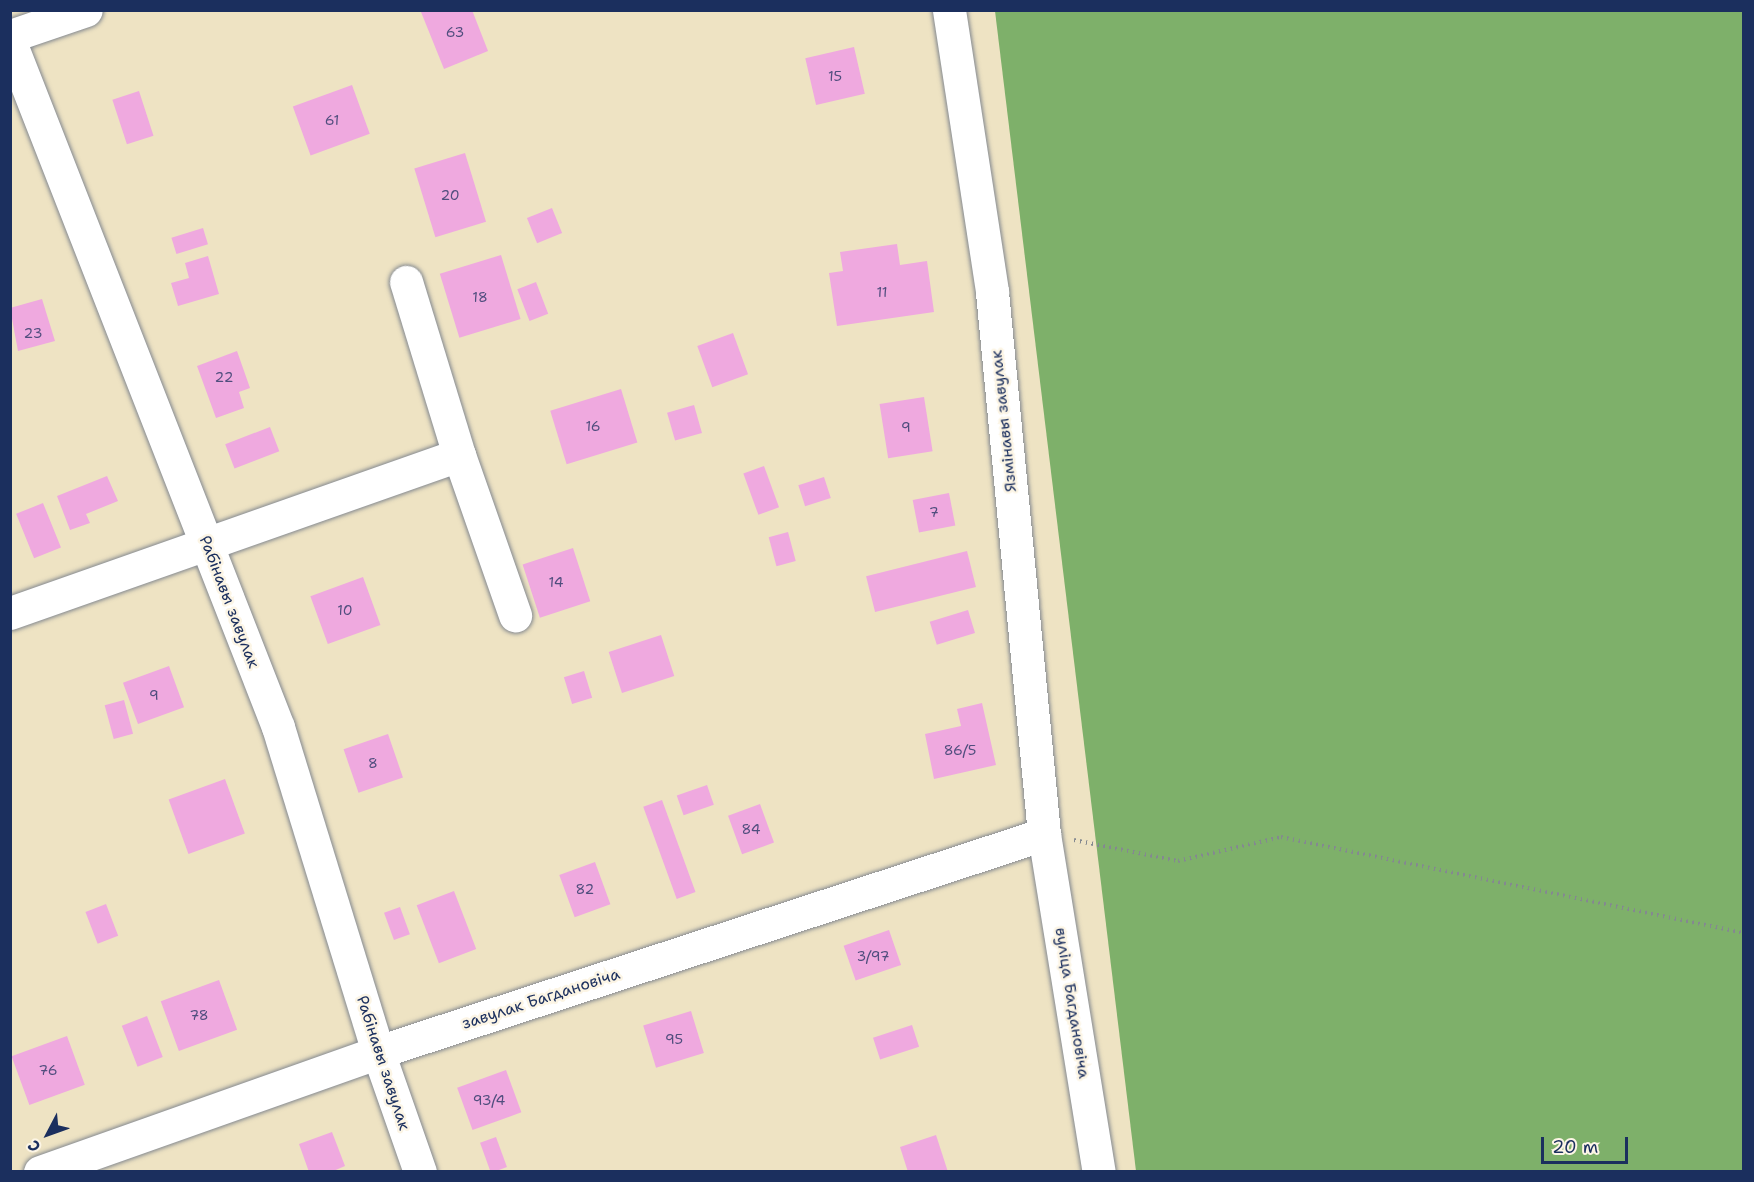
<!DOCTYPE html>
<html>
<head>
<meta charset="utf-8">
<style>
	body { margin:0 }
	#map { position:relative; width:1754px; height:1182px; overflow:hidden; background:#eee3c3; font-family:"Shantell Sans",sans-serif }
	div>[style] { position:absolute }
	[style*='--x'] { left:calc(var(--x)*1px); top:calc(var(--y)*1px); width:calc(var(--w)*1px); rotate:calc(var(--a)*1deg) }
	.forest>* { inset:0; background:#7eb06a }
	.building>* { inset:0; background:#efa9df; transform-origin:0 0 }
	.path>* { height:4px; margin-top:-2px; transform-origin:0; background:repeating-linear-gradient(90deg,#848990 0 1.5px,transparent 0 6px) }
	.roads { filter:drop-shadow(0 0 2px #848990) drop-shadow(0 0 2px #848990) }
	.minor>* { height:33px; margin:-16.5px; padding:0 16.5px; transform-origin:16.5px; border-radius:16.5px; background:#fff }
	span { translate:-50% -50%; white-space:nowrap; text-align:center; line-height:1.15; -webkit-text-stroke:5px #fcf5e5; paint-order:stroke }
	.number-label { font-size:14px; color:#504e7e }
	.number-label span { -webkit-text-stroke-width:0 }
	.street-label { font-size:16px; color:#1b2f5e }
	.frame { position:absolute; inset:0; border:12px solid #1b2f5e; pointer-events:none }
	.north { position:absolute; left:18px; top:1104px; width:60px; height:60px; -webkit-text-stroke:4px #fcf5e5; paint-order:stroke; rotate:229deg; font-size:16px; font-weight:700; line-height:24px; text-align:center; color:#1b2f5e }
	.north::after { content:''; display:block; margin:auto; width:21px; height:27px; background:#1b2f5e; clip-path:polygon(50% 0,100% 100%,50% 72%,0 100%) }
	.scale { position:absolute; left:1541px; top:1137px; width:87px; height:27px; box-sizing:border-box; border:3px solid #1b2f5e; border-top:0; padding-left:8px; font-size:18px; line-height:21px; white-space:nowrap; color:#1b2f5e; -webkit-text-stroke:4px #fcf5e5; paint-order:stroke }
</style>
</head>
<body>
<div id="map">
	<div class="forest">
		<div style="clip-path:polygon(995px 11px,1743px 11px,1743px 1171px,1136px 1171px)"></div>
	</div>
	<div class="building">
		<div style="clip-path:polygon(425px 10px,472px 10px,488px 51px,444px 69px,421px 12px)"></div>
		<div style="left:854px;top:47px;width:48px;height:50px;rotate:77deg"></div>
		<div style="left:352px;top:85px;width:52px;height:63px;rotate:70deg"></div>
		<div style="left:139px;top:91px;width:47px;height:28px;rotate:72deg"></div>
		<div style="left:465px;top:153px;width:72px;height:53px;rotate:73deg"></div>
		<div style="left:552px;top:208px;width:27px;height:27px;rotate:68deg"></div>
		<div style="left:203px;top:228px;width:17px;height:33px;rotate:73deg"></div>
		<div style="clip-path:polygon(897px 244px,900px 265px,927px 261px,934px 312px,837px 326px,829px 273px,843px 271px,840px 252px)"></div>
		<div style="left:501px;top:255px;width:67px;height:64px;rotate:73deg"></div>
		<div style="clip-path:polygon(208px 256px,219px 294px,178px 306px,171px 283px,189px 278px,185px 263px)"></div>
		<div style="left:536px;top:282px;width:34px;height:20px;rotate:69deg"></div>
		<div style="clip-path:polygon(42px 299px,55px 341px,18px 351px,10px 308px)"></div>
		<div style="left:733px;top:333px;width:44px;height:38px;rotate:70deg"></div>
		<div style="clip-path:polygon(237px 351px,250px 388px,239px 392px,244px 408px,216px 418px,197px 366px)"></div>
		<div style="left:621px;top:389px;width:56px;height:74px;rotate:73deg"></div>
		<div style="left:924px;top:397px;width:55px;height:45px;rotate:81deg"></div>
		<div style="left:694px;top:405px;width:29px;height:28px;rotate:74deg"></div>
		<div style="left:270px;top:427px;width:26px;height:48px;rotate:69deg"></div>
		<div style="left:764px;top:466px;width:44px;height:22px;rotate:70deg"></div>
		<div style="clip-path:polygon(107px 476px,118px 501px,86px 514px,90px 523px,70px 530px,57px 496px)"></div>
		<div style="left:824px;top:477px;width:22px;height:27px;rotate:72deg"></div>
		<div style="left:949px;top:493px;width:33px;height:37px;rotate:79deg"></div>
		<div style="left:43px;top:503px;width:48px;height:29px;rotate:68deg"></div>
		<div style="left:788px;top:532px;width:30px;height:20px;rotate:75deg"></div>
		<div style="left:573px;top:548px;width:56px;height:53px;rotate:72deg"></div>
		<div style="left:967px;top:551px;width:37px;height:104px;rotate:76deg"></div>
		<div style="left:363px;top:577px;width:51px;height:56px;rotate:70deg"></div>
		<div style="left:968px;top:610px;width:24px;height:40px;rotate:73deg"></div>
		<div style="left:661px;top:635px;width:43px;height:55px;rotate:72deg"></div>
		<div style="left:169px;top:666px;width:44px;height:49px;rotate:70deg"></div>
		<div style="left:584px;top:671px;width:28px;height:21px;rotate:73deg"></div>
		<div style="left:124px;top:700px;width:35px;height:20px;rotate:75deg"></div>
		<div style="clip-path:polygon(982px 703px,996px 765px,934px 779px,925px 734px,961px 726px,957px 709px)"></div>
		<div style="left:388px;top:734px;width:46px;height:47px;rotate:71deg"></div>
		<div style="left:225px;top:779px;width:58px;height:60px;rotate:70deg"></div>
		<div style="left:707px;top:785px;width:21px;height:32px;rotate:71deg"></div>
		<div style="left:662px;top:800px;width:98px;height:20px;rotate:70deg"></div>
		<div style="left:760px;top:804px;width:41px;height:34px;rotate:70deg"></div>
		<div style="left:595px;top:862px;width:45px;height:38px;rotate:70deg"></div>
		<div style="left:454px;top:891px;width:62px;height:40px;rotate:69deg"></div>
		<div style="left:106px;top:904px;width:34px;height:22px;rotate:69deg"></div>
		<div style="left:400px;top:907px;width:29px;height:17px;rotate:70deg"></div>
		<div style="left:889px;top:930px;width:37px;height:48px;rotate:71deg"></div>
		<div style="left:219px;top:980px;width:53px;height:62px;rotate:70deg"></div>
		<div style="left:691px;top:1011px;width:44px;height:50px;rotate:73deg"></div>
		<div style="left:147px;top:1016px;width:44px;height:27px;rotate:69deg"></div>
		<div style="left:912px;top:1025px;width:23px;height:41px;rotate:72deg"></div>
		<div style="left:67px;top:1036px;width:52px;height:59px;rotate:70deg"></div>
		<div style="left:506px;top:1070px;width:45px;height:52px;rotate:70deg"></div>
		<div style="clip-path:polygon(332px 1132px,345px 1166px,331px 1172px,309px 1172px,299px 1144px)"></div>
		<div style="clip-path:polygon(936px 1135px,948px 1172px,908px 1172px,900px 1147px)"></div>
		<div style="left:496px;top:1137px;width:32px;height:17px;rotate:70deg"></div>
	</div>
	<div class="path">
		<div style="--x:1074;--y:840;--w:106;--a:11.4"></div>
		<div style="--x:1178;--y:861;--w:106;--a:-13.1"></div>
		<div style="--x:1281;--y:837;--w:473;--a:11.7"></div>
	</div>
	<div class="roads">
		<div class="minor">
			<div style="--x:949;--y:10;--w:285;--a:81.3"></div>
			<div style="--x:992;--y:292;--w:544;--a:84.52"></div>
			<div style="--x:1044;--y:834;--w:342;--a:80.8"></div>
			<div style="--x:10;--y:36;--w:80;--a:-18.9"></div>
			<div style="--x:10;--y:42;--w:736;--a:68.63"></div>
			<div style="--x:278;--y:727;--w:340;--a:72.9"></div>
			<div style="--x:378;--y:1052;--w:127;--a:70.7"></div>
			<div style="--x:459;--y:455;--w:170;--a:70.7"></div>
			<div style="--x:10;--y:613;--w:476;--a:-19.4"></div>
			<div style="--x:459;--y:455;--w:181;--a:-107"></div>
			<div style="--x:40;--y:1172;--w:359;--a:-19.5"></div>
			<div style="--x:378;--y:1052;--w:701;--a:-18.12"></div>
		</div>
	</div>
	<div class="number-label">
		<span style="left:455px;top:32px">63</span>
		<span style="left:835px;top:76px">15</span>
		<span style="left:332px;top:120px">61</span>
		<span style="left:450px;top:195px">20</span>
		<span style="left:882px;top:292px">11</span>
		<span style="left:480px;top:297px">18</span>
		<span style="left:33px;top:333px">23</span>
		<span style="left:224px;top:377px">22</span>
		<span style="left:593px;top:426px">16</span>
		<span style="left:906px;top:427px">9</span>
		<span style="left:934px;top:512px">7</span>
		<span style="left:556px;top:582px">14</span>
		<span style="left:345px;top:610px">10</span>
		<span style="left:154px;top:695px">9</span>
		<span style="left:960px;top:750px">86/5</span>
		<span style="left:373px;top:763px">8</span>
		<span style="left:751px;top:829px">84</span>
		<span style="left:585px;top:889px">82</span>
		<span style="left:873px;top:956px">3/97</span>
		<span style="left:199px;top:1015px">78</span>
		<span style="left:674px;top:1039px">95</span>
		<span style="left:48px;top:1070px">76</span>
		<span style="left:489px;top:1100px">93/4</span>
	</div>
	<div class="street-label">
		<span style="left:1004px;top:421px;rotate:-96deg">Язмінавы завулак</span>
		<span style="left:229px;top:602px;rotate:69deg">Рабінавы завулак</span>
		<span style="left:541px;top:999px;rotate:-18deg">завулак Багдановіча</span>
		<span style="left:1072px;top:1003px;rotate:81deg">вуліца Багдановіча</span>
		<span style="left:383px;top:1063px;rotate:72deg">Рабінавы завулак</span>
	</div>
	<div class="frame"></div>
	<div class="north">С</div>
	<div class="scale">20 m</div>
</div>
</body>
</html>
